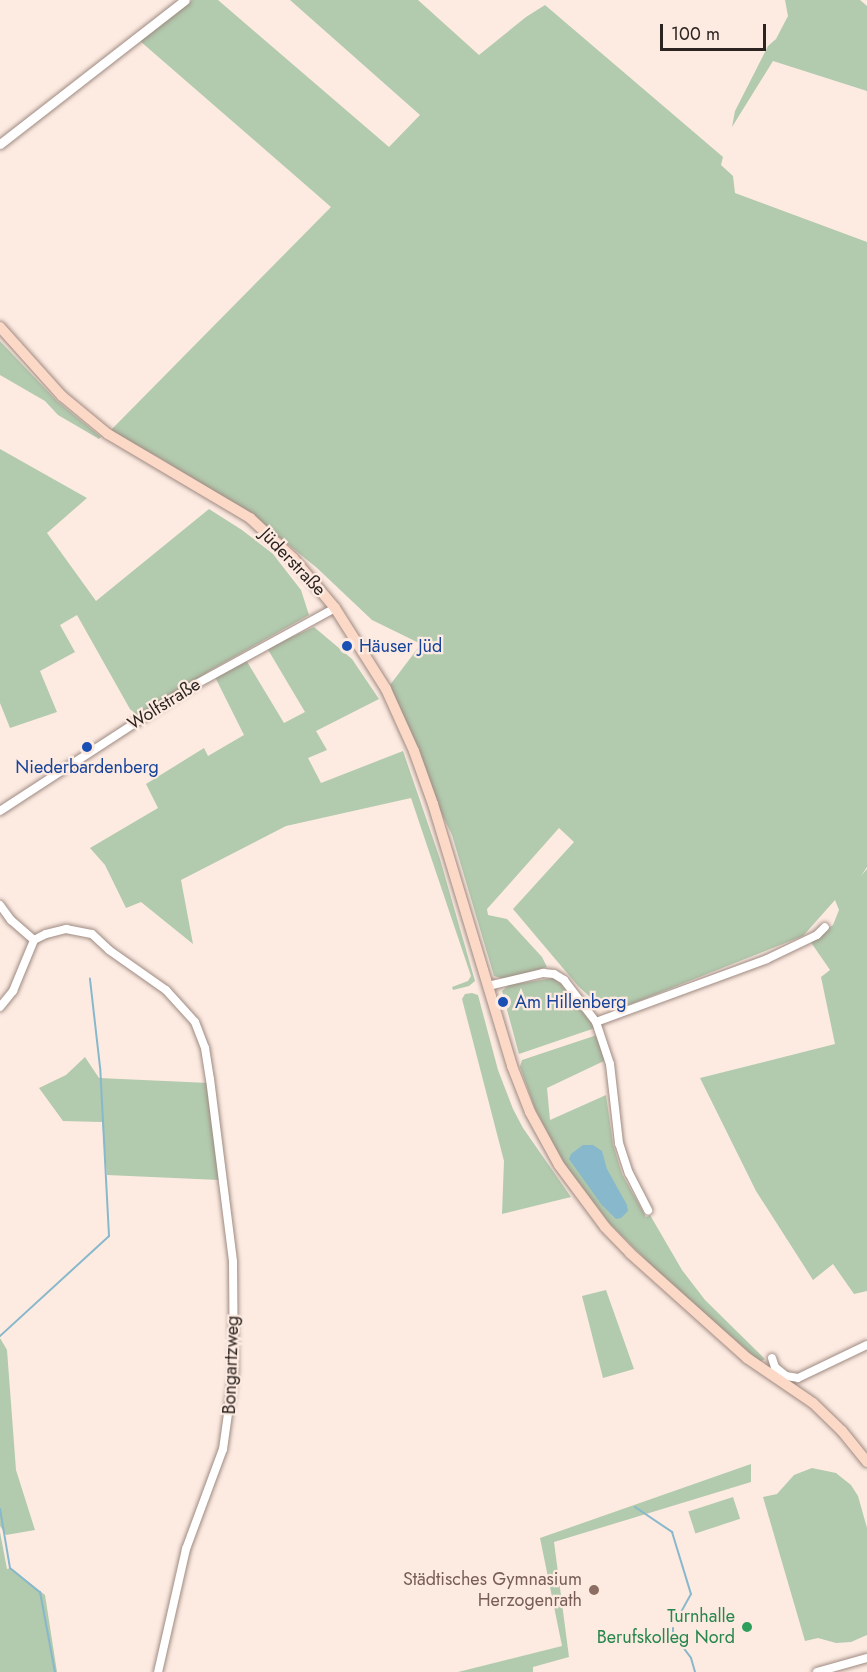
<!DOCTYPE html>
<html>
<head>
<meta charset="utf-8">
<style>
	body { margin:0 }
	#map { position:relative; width:867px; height:1672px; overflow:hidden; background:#fdebe2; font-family:Jost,sans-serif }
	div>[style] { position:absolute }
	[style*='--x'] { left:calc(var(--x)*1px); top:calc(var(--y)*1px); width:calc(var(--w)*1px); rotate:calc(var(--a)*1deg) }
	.green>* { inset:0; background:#b2caae; transform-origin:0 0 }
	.water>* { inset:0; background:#88b8cb }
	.stream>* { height:2px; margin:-1px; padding:0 1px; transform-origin:1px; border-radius:1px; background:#88b8cb }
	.roads { filter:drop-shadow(0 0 2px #9e8a81) drop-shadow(0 0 2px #9e8a81) }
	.minor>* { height:8px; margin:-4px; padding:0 4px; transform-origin:4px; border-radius:4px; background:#fff }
	.tertiary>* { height:9px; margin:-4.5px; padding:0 4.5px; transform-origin:4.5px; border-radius:4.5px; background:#fff }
	.secondary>* { height:10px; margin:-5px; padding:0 5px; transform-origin:5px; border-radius:5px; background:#fcd8c6 }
	.dots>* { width:16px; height:16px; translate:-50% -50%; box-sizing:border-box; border:3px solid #fdebe2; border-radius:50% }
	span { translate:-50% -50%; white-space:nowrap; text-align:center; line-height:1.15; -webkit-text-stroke:4.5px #fdebe2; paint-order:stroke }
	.street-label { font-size:18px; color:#2c2420 }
	.transit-label { font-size:18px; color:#164399 }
	.left { translate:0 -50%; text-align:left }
	.education-label { font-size:18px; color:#785e54 }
	.right { translate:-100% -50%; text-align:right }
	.leisure-label { font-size:18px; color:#27864d }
	.scale { position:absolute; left:660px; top:24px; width:106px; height:27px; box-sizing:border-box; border:3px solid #2c2420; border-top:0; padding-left:8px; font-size:18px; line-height:21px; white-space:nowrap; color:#2c2420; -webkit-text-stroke:4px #fdebe2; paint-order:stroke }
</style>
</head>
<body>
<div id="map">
	<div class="green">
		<div style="clip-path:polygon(192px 0,218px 0,389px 147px,420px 115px,290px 0,418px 0,479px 55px,526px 17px,545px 5px,723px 157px,721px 165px,733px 176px,735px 193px,867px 242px,867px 867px,861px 876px,867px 869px,867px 1291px,854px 1294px,833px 1264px,813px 1280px,756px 1191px,700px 1078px,835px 1044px,821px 977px,830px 970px,810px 941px,833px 925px,839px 910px,835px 900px,803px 936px,621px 1008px,601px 1007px,578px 986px,513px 909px,574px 842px,559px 828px,487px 909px,488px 915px,507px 919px,542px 957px,547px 967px,504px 979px,494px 976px,452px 835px,419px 767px,390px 685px,421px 644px,372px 620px,317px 568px,252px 515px,158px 457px,109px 432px,331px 207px,140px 41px)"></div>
		<div style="clip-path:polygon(785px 0,860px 0,867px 6px,867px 91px,773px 61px,732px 127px,735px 111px,768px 46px,776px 39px,788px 16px)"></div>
		<div style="clip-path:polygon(0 341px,57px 401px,101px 437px,99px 439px,58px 415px,45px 401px,0 375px)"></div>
		<div style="clip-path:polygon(0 449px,87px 498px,47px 533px,96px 601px,209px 509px,242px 530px,273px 554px,301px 590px,309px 615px,211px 670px,135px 718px,77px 615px,60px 625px,75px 652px,40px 671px,57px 712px,10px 728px,0 703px)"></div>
		<div style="clip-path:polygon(314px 627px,352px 659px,379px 699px,316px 731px,327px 750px,308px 758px,321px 783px,403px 751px,440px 859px,475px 981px,469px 986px,453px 990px,452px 987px,468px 981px,471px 976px,411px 798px,286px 826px,181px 880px,193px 944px,141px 902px,126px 908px,105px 865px,90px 848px,158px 808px,146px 784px,204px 748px,208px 756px,244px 735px,215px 677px,246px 660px,284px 723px,305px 712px,267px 648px)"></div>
		<div style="clip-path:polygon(553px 978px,561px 984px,595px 1028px,519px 1054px,502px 991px,509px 985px)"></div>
		<div style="clip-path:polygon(472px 993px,478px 995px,498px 1070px,513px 1109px,523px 1128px,571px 1197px,502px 1214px,504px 1161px,462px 999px,465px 994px)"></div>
		<div style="clip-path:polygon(597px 1035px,606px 1060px,547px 1088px,550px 1120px,606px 1095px,613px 1144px,622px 1174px,646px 1217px,650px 1215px,682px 1270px,705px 1300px,765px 1359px,760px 1362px,660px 1274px,610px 1224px,563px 1162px,535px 1109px,520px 1067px,522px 1060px)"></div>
		<div style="clip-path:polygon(85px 1057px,99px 1078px,209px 1083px,219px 1180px,107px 1175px,102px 1122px,63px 1121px,39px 1088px,66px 1075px)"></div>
		<div style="clip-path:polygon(606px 1290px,634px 1369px,603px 1378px,582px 1296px)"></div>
		<div style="clip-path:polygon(0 1338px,7px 1350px,16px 1470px,35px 1530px,6px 1535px,0 1526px)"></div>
		<div style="clip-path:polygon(751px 1464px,751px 1482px,554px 1542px,569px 1657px,533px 1667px,533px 1672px,458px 1672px,562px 1646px,540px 1538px)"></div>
		<div style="clip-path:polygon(812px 1468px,836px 1473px,851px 1485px,858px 1496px,867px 1528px,867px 1635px,851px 1642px,836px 1643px,818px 1638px,805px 1641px,763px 1497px,777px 1494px,794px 1475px)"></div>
		<div style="left:733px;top:1497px;width:23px;height:47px;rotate:72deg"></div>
		<div style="clip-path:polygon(0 1532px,7px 1569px,11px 1568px,45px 1595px,57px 1672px,0 1672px)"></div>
	</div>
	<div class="water">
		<div style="clip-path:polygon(583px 1145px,593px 1145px,602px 1151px,607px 1169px,627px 1205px,628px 1211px,621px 1218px,616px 1219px,601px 1204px,569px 1159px,571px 1154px)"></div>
	</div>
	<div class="stream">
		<div style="--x:0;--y:1336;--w:148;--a:-42.5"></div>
		<div style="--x:109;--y:1236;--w:169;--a:-93"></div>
		<div style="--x:100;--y:1067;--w:89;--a:-96.5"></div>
		<div style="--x:635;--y:1507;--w:45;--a:34"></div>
		<div style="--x:672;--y:1532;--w:65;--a:73"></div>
		<div style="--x:691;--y:1594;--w:31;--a:119"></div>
		<div style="--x:0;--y:1509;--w:60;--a:80.4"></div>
		<div style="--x:10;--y:1568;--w:38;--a:39"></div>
		<div style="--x:40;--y:1592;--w:81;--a:79.4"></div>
		<div style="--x:673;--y:1628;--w:6;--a:90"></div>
		<div style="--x:673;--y:1634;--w:30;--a:53"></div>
		<div style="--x:691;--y:1658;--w:15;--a:74"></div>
	</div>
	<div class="roads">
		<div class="minor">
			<div style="--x:0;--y:811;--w:223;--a:-33.1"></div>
			<div style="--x:187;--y:689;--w:169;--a:-28.7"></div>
			<div style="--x:0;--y:905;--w:19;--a:54"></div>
			<div style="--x:11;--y:920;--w:30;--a:41"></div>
			<div style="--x:34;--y:940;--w:13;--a:-27"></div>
			<div style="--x:46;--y:934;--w:21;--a:-14"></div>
			<div style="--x:66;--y:929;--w:26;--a:11"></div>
			<div style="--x:92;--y:934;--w:23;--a:43"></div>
			<div style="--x:109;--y:950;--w:70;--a:35.1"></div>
			<div style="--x:166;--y:990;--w:43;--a:47.8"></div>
			<div style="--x:195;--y:1022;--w:28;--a:69"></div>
			<div style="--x:205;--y:1048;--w:31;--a:81"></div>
			<div style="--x:210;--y:1079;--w:184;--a:82.8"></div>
			<div style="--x:233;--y:1262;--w:109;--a:89.5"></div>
			<div style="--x:234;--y:1371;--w:79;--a:98"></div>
			<div style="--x:223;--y:1449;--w:107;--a:110.3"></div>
			<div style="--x:186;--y:1549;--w:126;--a:102.8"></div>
			<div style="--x:488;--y:986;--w:57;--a:-13.3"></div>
			<div style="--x:543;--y:973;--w:11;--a:5"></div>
			<div style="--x:554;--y:974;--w:12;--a:31"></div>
			<div style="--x:564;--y:980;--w:53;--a:52.7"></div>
			<div style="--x:596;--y:1022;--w:44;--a:71.6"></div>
			<div style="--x:610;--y:1064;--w:80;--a:83.5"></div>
			<div style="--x:619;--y:1143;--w:32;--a:72"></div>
			<div style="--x:629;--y:1173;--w:42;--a:62.8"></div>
			<div style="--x:0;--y:1007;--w:21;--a:-51"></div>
			<div style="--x:13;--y:991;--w:55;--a:-67.6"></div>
			<div style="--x:596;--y:1022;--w:182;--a:-20.2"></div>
			<div style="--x:767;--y:959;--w:55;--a:-25.6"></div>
			<div style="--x:817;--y:935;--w:11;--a:-45"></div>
			<div style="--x:772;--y:1358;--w:9;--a:72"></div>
			<div style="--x:775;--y:1367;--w:14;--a:39"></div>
			<div style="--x:786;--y:1376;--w:12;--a:9"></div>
			<div style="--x:798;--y:1378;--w:76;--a:-25.6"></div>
			<div style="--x:817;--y:1672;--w:52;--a:-15.6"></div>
		</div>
		<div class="tertiary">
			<div style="--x:0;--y:144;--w:234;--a:-37.9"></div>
		</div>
		<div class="secondary">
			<div style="--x:0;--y:327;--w:93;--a:48.1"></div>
			<div style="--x:62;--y:396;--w:60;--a:39.6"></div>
			<div style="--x:108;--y:434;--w:165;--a:30.6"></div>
			<div style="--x:250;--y:518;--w:59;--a:42.9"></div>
			<div style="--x:293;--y:558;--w:65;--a:50"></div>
			<div style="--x:335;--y:608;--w:96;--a:57.8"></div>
			<div style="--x:386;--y:689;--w:68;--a:65.7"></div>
			<div style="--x:414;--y:751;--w:56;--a:70.3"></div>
			<div style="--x:433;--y:804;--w:274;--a:73.2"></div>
			<div style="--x:512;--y:1066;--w:49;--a:68.6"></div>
			<div style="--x:530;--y:1112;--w:60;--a:61.3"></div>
			<div style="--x:559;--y:1165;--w:77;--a:53.4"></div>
			<div style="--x:605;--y:1227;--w:36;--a:46"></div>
			<div style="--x:630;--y:1253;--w:157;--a:41.9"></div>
			<div style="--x:747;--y:1358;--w:80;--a:34.3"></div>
			<div style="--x:813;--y:1403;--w:40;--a:44"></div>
			<div style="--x:842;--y:1431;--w:40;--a:51"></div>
		</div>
	</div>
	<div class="dots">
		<div style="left:347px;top:646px;background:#1a4fb4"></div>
		<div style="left:87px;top:747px;background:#1a4fb4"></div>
		<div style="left:503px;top:1002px;background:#1a4fb4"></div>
		<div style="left:594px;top:1590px;background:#8d6e63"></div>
		<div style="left:747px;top:1627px;background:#2e9e5b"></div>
	</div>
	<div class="street-label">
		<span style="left:293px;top:562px;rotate:46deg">Jüderstraße</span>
		<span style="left:164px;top:704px;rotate:-32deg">Wolfstraße</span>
		<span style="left:231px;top:1365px;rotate:-88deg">Bongartzweg</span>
	</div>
	<div class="transit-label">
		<span class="left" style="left:359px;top:646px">Häuser Jüd</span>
		<span style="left:87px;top:767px">Niederbardenberg</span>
		<span class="left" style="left:515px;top:1002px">Am Hillenberg</span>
	</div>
	<div class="education-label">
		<span class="right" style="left:582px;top:1590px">Städtisches Gymnasium<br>Herzogenrath</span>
	</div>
	<div class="leisure-label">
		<span class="right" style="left:735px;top:1627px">Turnhalle<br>Berufskolleg Nord</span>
	</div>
	<div class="scale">100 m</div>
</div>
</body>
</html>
